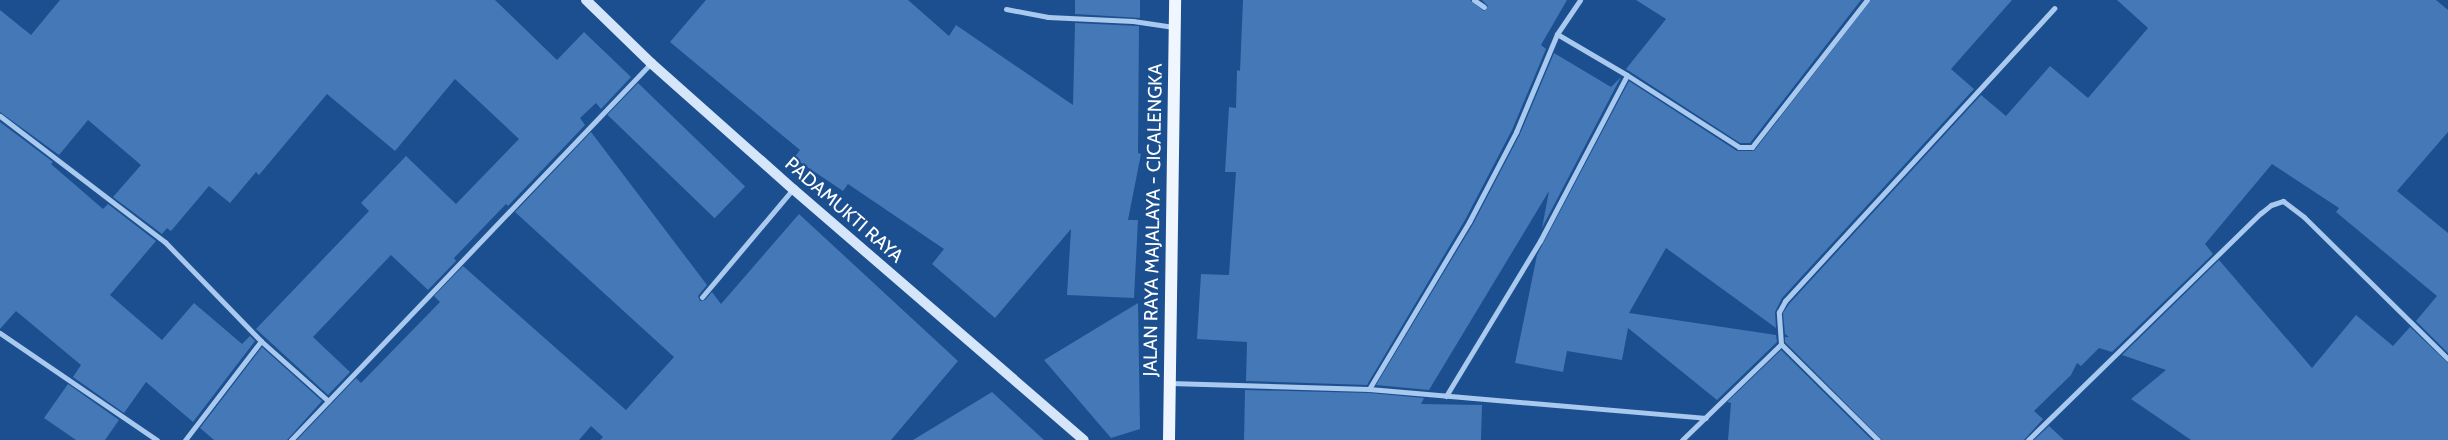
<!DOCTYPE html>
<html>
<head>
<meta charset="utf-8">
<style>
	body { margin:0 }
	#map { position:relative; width:2448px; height:440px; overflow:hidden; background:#1b4f8f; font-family:Cabin,sans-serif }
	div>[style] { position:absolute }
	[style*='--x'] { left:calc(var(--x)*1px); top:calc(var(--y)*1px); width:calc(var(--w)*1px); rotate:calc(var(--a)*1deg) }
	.building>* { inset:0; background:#4478b7; transform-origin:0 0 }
	.street>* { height:5px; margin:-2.5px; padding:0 2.5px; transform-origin:2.5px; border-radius:2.5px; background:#a9c9ee }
	.secondary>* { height:10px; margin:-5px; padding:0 5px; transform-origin:5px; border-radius:5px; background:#d6e6fa }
	.primary>* { height:12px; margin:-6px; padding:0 6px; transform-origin:6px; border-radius:6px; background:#f0f6ff }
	span { translate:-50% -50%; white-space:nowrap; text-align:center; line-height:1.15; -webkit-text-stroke:4px #1b4f8f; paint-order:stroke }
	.street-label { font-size:19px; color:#fff }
</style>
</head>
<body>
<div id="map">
	<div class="building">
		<div style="clip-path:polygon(60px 0,495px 0,557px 60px,584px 32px,631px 77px,601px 109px,596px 103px,580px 118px,585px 125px,508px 206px,506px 204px,454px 258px,456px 261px,428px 290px,391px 255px,313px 337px,350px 372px,328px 395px,256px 329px,369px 211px,361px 203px,406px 156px,456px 204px,519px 139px,455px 79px,395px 151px,327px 94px,259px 175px,256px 172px,230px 203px,209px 186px,171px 231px,167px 228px,162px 234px,113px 197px,141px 165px,88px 120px,59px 155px,0 112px,0 10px,31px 35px)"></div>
		<div style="clip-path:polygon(706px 0,908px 0,949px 36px,956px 25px,1073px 105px,1075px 23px,1139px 26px,1138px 153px,1141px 154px,1128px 220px,1138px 220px,1134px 298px,1067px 295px,1071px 229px,995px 318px,932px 264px,944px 249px,848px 184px,843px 191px,794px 158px,800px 150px,670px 42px)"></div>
		<div style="clip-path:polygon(1075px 0,1140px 0,1140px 18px,1075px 14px)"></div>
		<div style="clip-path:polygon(1243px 0,1470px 0,1484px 11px,1488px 6px,1482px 0,1567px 0,1541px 45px,1546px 49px,1512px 130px,1465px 220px,1367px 385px,1246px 381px,1247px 342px,1197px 339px,1201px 274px,1229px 275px,1236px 172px,1225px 172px,1229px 107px,1236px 108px,1237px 70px,1240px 71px)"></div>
		<div style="clip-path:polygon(1636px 0,1861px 0,1750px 143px,1740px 143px,1626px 69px,1666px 19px)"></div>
		<div style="clip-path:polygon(1871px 0,2012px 0,1951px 69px,1974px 89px,1782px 298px,1775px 312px,1776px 328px,1666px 248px,1629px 313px,1776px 335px,1777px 342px,1717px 400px,1628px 328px,1622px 360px,1567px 351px,1563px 372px,1515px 363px,1537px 255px,1629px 81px,1737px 151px,1754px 151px)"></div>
		<div style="clip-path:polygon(2117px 0,2436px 0,2448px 10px,2448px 132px,2397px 191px,2448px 233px,2448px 353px,2416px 321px,2437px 296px,2336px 212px,2339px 208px,2272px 164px,2205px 244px,2213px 254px,2112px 352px,2099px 348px,2081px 366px,2077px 363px,2071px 375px,2034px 411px,2043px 419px,2024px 440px,1882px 440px,1785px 342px,1785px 337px,1789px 337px,1785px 334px,1783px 313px,1789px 304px,1981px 95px,2006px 116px,2050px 66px,2088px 98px,2148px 28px)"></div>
		<div style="clip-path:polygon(1554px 53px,1611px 87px,1621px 77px,1542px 228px,1549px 191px,1429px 390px,1376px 385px,1473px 224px,1520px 134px)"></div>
		<div style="left:638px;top:83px;width:149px;height:44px;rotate:44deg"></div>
		<div style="clip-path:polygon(0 122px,53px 162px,51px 164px,103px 209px,108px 204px,156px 241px,110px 295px,162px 340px,194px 303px,242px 344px,250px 336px,255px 341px,193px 422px,146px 382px,124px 413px,73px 377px,81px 365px,16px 311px,0 329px)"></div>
		<div style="clip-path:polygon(591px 132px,707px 285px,698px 296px,700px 301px,705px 300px,712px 292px,721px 304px,799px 214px,958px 361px,891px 440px,600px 440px,603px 437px,591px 426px,579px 440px,297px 440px,356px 378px,361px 383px,440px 302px,434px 296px,463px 266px,626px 410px,674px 357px,515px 212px)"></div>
		<div style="clip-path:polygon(2219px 260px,2312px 368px,2356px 315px,2393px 346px,2410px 327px,2448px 363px,2448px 440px,2191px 440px,2131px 399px,2166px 370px,2122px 355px)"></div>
		<div style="clip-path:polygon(1138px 303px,1140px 429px,1111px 438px,1044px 360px)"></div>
		<div style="clip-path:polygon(262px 347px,322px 401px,287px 440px,214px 440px,200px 428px)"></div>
		<div style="clip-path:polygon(1781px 350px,1872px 440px,1728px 440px,1731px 403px,1727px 402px)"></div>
		<div style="clip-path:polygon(68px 384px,119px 420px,105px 440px,76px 440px,44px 418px)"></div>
		<div style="clip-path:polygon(1245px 390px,1369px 393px,1424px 398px,1421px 404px,1482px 405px,1481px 440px,1244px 440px)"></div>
		<div style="clip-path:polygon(992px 392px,1044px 440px,913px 440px)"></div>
		<div style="clip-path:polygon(2049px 426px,2064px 440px,2034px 440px)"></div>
	</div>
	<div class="street">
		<div style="--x:1474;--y:0;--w:12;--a:35"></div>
		<div style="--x:1006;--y:9;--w:43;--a:10.8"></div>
		<div style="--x:1048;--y:17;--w:85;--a:2.7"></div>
		<div style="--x:1133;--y:21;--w:41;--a:8.3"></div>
		<div style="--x:1557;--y:34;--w:81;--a:30.4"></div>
		<div style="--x:1627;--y:75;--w:133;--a:32.7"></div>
		<div style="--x:1739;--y:147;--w:13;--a:0"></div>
		<div style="--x:1752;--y:147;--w:187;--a:-52"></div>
		<div style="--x:0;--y:116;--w:208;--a:37.4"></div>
		<div style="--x:165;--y:242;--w:138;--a:45.9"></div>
		<div style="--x:261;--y:341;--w:125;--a:127.5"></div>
		<div style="--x:702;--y:297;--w:141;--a:-49.9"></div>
		<div style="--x:0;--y:333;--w:190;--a:34.3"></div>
		<div style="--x:261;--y:341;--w:90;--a:41.8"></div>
		<div style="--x:1781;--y:344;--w:32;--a:-94"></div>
		<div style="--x:1779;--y:312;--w:13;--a:-61"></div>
		<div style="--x:1785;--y:301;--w:398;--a:-47.4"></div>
		<div style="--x:1170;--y:383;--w:199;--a:1.7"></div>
		<div style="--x:1369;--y:389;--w:338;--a:4.9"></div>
		<div style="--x:1369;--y:389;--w:195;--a:-59.1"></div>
		<div style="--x:1469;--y:222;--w:102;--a:-62.4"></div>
		<div style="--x:1516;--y:132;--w:106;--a:-67.3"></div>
		<div style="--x:1557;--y:34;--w:41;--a:-55.9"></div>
		<div style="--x:1446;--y:396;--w:181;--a:-58.8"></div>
		<div style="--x:1540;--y:241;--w:187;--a:-62.3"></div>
		<div style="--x:291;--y:440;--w:521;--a:-46.32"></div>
		<div style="--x:1682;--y:440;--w:138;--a:-44.1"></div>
		<div style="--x:1781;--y:344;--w:136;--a:44.7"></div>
		<div style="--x:2028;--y:440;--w:325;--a:-44.3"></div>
		<div style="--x:2261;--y:213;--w:13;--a:-39"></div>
		<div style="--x:2271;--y:205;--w:13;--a:-18"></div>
		<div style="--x:2283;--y:201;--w:26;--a:37"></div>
		<div style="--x:2304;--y:217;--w:202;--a:44.6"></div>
	</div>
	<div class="secondary">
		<div style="--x:586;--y:0;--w:91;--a:44.1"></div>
		<div style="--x:651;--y:63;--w:190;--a:41.6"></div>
		<div style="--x:793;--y:189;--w:384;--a:40.8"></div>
	</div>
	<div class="primary">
		<div style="--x:1169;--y:440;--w:440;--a:-89.2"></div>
	</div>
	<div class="street-label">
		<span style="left:844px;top:210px;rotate:41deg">PADAMUKTI RAYA</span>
		<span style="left:1153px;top:220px;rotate:-89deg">JALAN RAYA MAJALAYA - CICALENGKA</span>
	</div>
</div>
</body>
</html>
